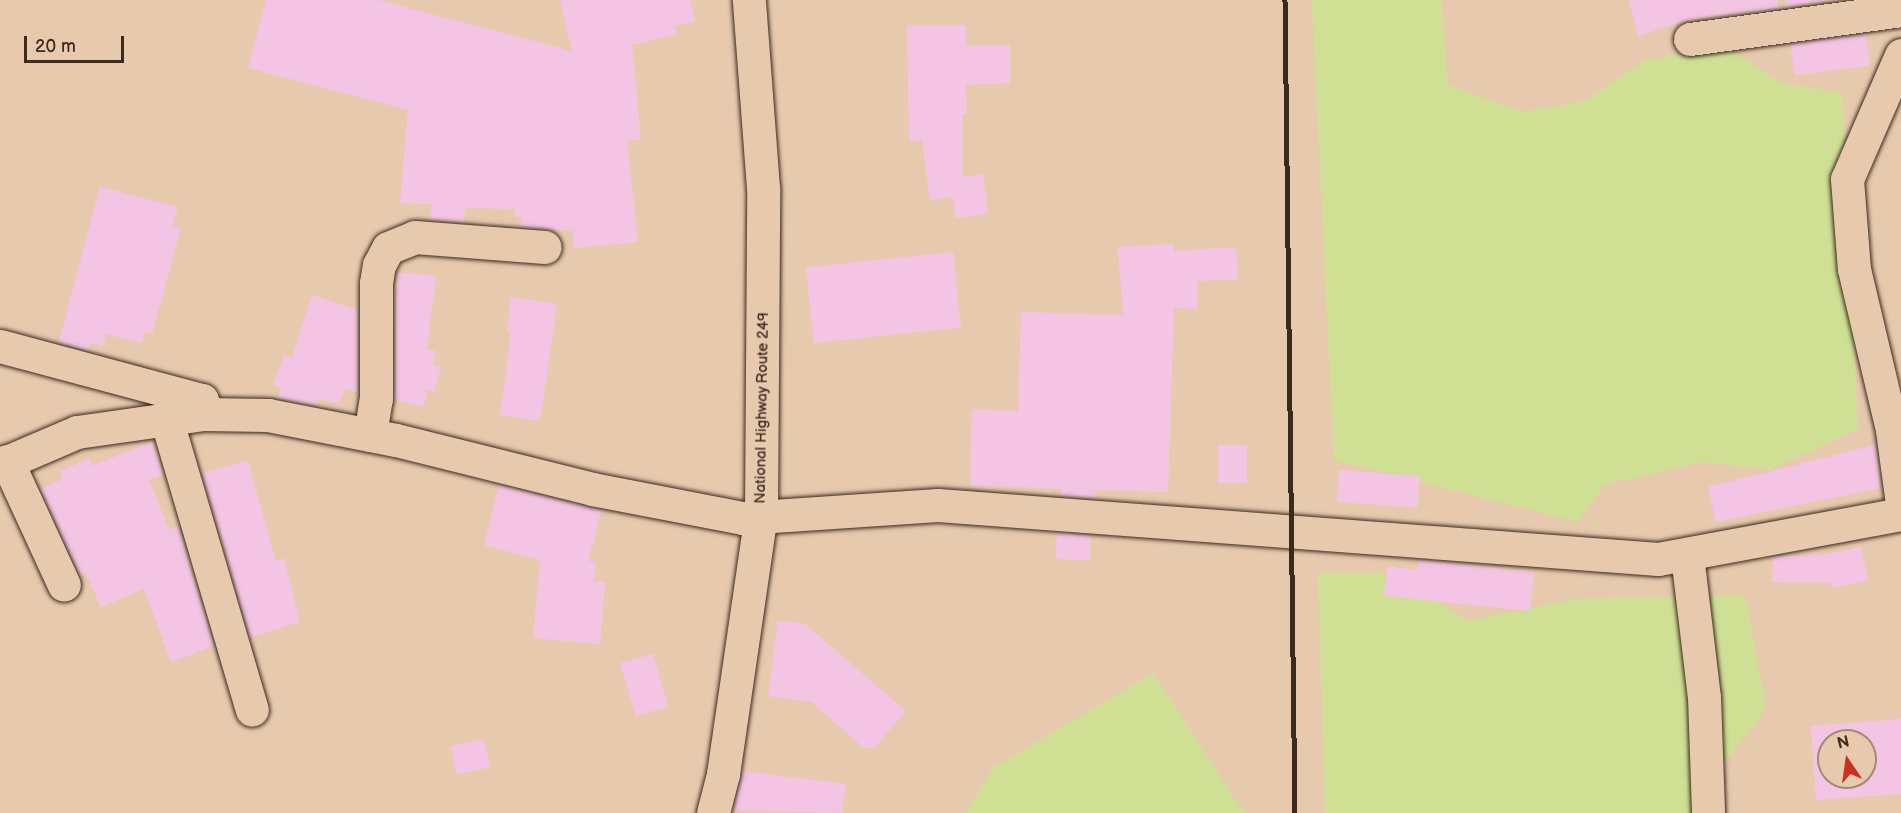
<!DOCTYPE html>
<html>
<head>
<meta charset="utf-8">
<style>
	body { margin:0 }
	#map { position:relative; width:1901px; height:813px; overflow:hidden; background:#e7caae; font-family:"Balsamiq Sans",sans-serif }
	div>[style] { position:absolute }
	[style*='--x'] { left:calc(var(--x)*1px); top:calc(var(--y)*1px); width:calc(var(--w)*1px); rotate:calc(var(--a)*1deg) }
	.green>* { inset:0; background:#cfe094 }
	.building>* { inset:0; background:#f4c4e4; transform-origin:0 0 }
	.roads { filter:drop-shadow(0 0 2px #3b2a1e) drop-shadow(0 0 2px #3b2a1e) }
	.street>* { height:33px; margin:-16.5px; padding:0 16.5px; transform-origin:16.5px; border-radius:16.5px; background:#e7caae }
	.secondary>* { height:33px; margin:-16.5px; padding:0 16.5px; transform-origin:16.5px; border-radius:16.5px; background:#e7caae }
	.highway>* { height:33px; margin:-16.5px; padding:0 16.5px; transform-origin:16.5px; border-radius:16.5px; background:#e7caae }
	.rail>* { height:4.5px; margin:-2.25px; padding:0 2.25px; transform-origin:2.25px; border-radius:2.25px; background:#3b2a1e }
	span { translate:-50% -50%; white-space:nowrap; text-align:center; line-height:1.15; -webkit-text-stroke:4.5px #e7caae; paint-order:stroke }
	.street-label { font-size:15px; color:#3b2a1e }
	.north { position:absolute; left:1817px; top:729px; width:60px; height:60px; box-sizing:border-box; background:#e7caae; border:2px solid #a28a74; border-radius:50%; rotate:347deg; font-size:16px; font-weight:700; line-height:24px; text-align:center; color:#3b2a1e }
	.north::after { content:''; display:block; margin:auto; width:21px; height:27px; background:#c8321e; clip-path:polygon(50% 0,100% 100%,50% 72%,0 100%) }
	.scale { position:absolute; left:24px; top:36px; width:100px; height:27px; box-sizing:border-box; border:3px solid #3b2a1e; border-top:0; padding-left:8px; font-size:18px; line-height:21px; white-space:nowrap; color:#3b2a1e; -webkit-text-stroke:4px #e7caae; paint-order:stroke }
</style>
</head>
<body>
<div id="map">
	<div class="green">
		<div style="clip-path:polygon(1312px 0,1441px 0,1448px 85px,1524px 112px,1586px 101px,1643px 61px,1694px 52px,1732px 51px,1782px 83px,1842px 93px,1858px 429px,1770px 470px,1702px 462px,1604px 485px,1578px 522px,1334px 460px)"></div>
		<div style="clip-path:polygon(1318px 573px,1395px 573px,1467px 621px,1578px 599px,1745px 595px,1766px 708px,1709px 784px,1714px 813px,1325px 813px)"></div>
		<div style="clip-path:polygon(1153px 673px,1244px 813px,966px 813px,993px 768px)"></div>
	</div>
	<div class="building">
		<div style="clip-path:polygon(266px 0,378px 0,572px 51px,560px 0,690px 0,695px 22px,675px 26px,677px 34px,632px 45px,641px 139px,627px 141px,638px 242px,574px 248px,573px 231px,521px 226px,521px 217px,515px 217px,515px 209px,465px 208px,464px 222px,430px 219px,432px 204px,400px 203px,408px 110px,248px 68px)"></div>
		<div style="clip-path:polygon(1629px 0,1777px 0,1778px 8px,1687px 20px,1638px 36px)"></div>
		<div style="clip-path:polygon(1786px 0,1836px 0,1786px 7px)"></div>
		<div style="clip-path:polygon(907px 25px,966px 25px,966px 46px,1010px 45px,1010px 83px,966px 85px,967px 114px,962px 114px,962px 177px,983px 174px,988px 214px,955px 218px,953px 197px,930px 200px,922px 141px,909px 141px)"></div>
		<div style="left:1866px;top:34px;width:32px;height:76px;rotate:83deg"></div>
		<div style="clip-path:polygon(100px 187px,178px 207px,172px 226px,181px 228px,152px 334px,144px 332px,142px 343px,106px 334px,103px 346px,90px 343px,88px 350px,59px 342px)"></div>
		<div style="clip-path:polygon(1174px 244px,1174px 251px,1236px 247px,1238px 279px,1198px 281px,1197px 309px,1174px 308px,1168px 492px,1096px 490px,1095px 498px,1061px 495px,1062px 489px,970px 485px,972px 409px,1018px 411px,1021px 312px,1123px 315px,1118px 247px)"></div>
		<div style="left:953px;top:252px;width:76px;height:148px;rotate:84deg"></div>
		<div style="clip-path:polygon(397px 272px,436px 276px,427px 349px,436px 351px,433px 365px,441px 367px,434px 392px,427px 390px,424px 406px,395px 400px)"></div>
		<div style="clip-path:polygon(312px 295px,357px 310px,357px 392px,345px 389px,340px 403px,318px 399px,317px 405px,278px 398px,281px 388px,273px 385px,284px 355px,292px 358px)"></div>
		<div style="clip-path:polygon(511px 297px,557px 304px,540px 421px,500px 415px,510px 341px,511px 331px,507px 331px)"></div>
		<div style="clip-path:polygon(152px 442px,163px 474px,149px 480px,169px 529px,178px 527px,214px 646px,171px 662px,144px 589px,101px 607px,85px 572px,80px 575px,41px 489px,63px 479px,60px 471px,89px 459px,92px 466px)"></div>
		<div style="left:1218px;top:445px;width:29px;height:38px"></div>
		<div style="clip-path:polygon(1875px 445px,1881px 488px,1716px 522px,1708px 487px)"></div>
		<div style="clip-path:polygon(248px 461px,276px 561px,284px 558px,300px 622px,250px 637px,203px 473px)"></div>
		<div style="left:1339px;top:470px;width:81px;height:32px;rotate:4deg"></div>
		<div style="clip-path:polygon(499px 485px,602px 510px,588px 561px,596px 562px,594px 581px,605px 582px,600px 644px,533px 638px,540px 560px,484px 545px)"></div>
		<div style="left:1057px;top:533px;width:34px;height:26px;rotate:3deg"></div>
		<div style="clip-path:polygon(1861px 547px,1868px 580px,1832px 588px,1832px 583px,1772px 582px,1773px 557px,1828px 554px)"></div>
		<div style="clip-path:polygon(1419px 560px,1534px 572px,1530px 611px,1384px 596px,1387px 566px,1418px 570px)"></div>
		<div style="clip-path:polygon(778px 621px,805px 624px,906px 711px,874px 748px,864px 748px,811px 702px,768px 696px)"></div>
		<div style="left:653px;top:654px;width:55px;height:34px;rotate:74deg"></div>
		<div style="clip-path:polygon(evenodd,1901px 719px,1901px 794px,1816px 800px,1811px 726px,1901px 719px,1829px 741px,1865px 741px,1865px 777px,1829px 777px,1829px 741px)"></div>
		<div style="left:484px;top:739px;width:29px;height:34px;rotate:78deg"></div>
		<div style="clip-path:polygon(742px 771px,846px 784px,842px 813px,735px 810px)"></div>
	</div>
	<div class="roads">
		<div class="street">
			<div style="--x:1690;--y:39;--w:213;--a:-7.8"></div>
			<div style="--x:0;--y:346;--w:209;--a:15"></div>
			<div style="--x:202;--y:400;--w:14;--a:82"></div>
			<div style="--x:166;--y:418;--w:304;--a:73.6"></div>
			<div style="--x:370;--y:435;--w:36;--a:-81"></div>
			<div style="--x:376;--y:399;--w:116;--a:-90"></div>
			<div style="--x:376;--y:283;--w:18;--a:-81"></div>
			<div style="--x:379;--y:265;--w:19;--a:-62"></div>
			<div style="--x:388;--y:248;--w:29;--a:-22"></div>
			<div style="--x:415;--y:237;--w:130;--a:4.4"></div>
			<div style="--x:7;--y:461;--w:136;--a:65.3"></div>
			<div style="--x:1687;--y:555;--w:143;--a:83.2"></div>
			<div style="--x:1704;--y:697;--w:116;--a:88"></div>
		</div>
		<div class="secondary">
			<div style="--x:1901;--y:55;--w:135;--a:113.5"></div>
			<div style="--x:1847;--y:179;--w:90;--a:85.6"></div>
			<div style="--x:1854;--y:269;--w:165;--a:76.7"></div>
			<div style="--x:1892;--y:430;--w:68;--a:82.3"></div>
			<div style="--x:0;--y:465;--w:84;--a:-23.2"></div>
			<div style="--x:77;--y:432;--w:128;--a:-8.1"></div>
			<div style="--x:204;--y:414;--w:64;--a:0.9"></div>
			<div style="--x:268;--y:415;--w:130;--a:11.1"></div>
			<div style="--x:396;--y:440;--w:202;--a:14"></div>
			<div style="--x:592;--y:489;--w:154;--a:10.9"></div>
			<div style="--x:743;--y:518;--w:195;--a:-3.8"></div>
			<div style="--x:938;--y:505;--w:722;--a:4.29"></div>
			<div style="--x:1658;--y:559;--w:247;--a:-10.5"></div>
		</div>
		<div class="highway">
			<div style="--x:713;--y:813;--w:40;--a:-75.6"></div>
			<div style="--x:723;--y:774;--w:262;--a:-81.7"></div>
			<div style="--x:761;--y:515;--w:327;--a:-89.6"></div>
			<div style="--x:763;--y:188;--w:189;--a:-94.3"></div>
		</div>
	</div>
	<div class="rail">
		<div style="--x:1285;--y:0;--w:813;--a:89.3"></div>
	</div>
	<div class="street-label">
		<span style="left:762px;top:408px;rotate:-89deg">National Highway Route 249</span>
	</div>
	<div class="north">N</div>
	<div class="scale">20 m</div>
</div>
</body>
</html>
